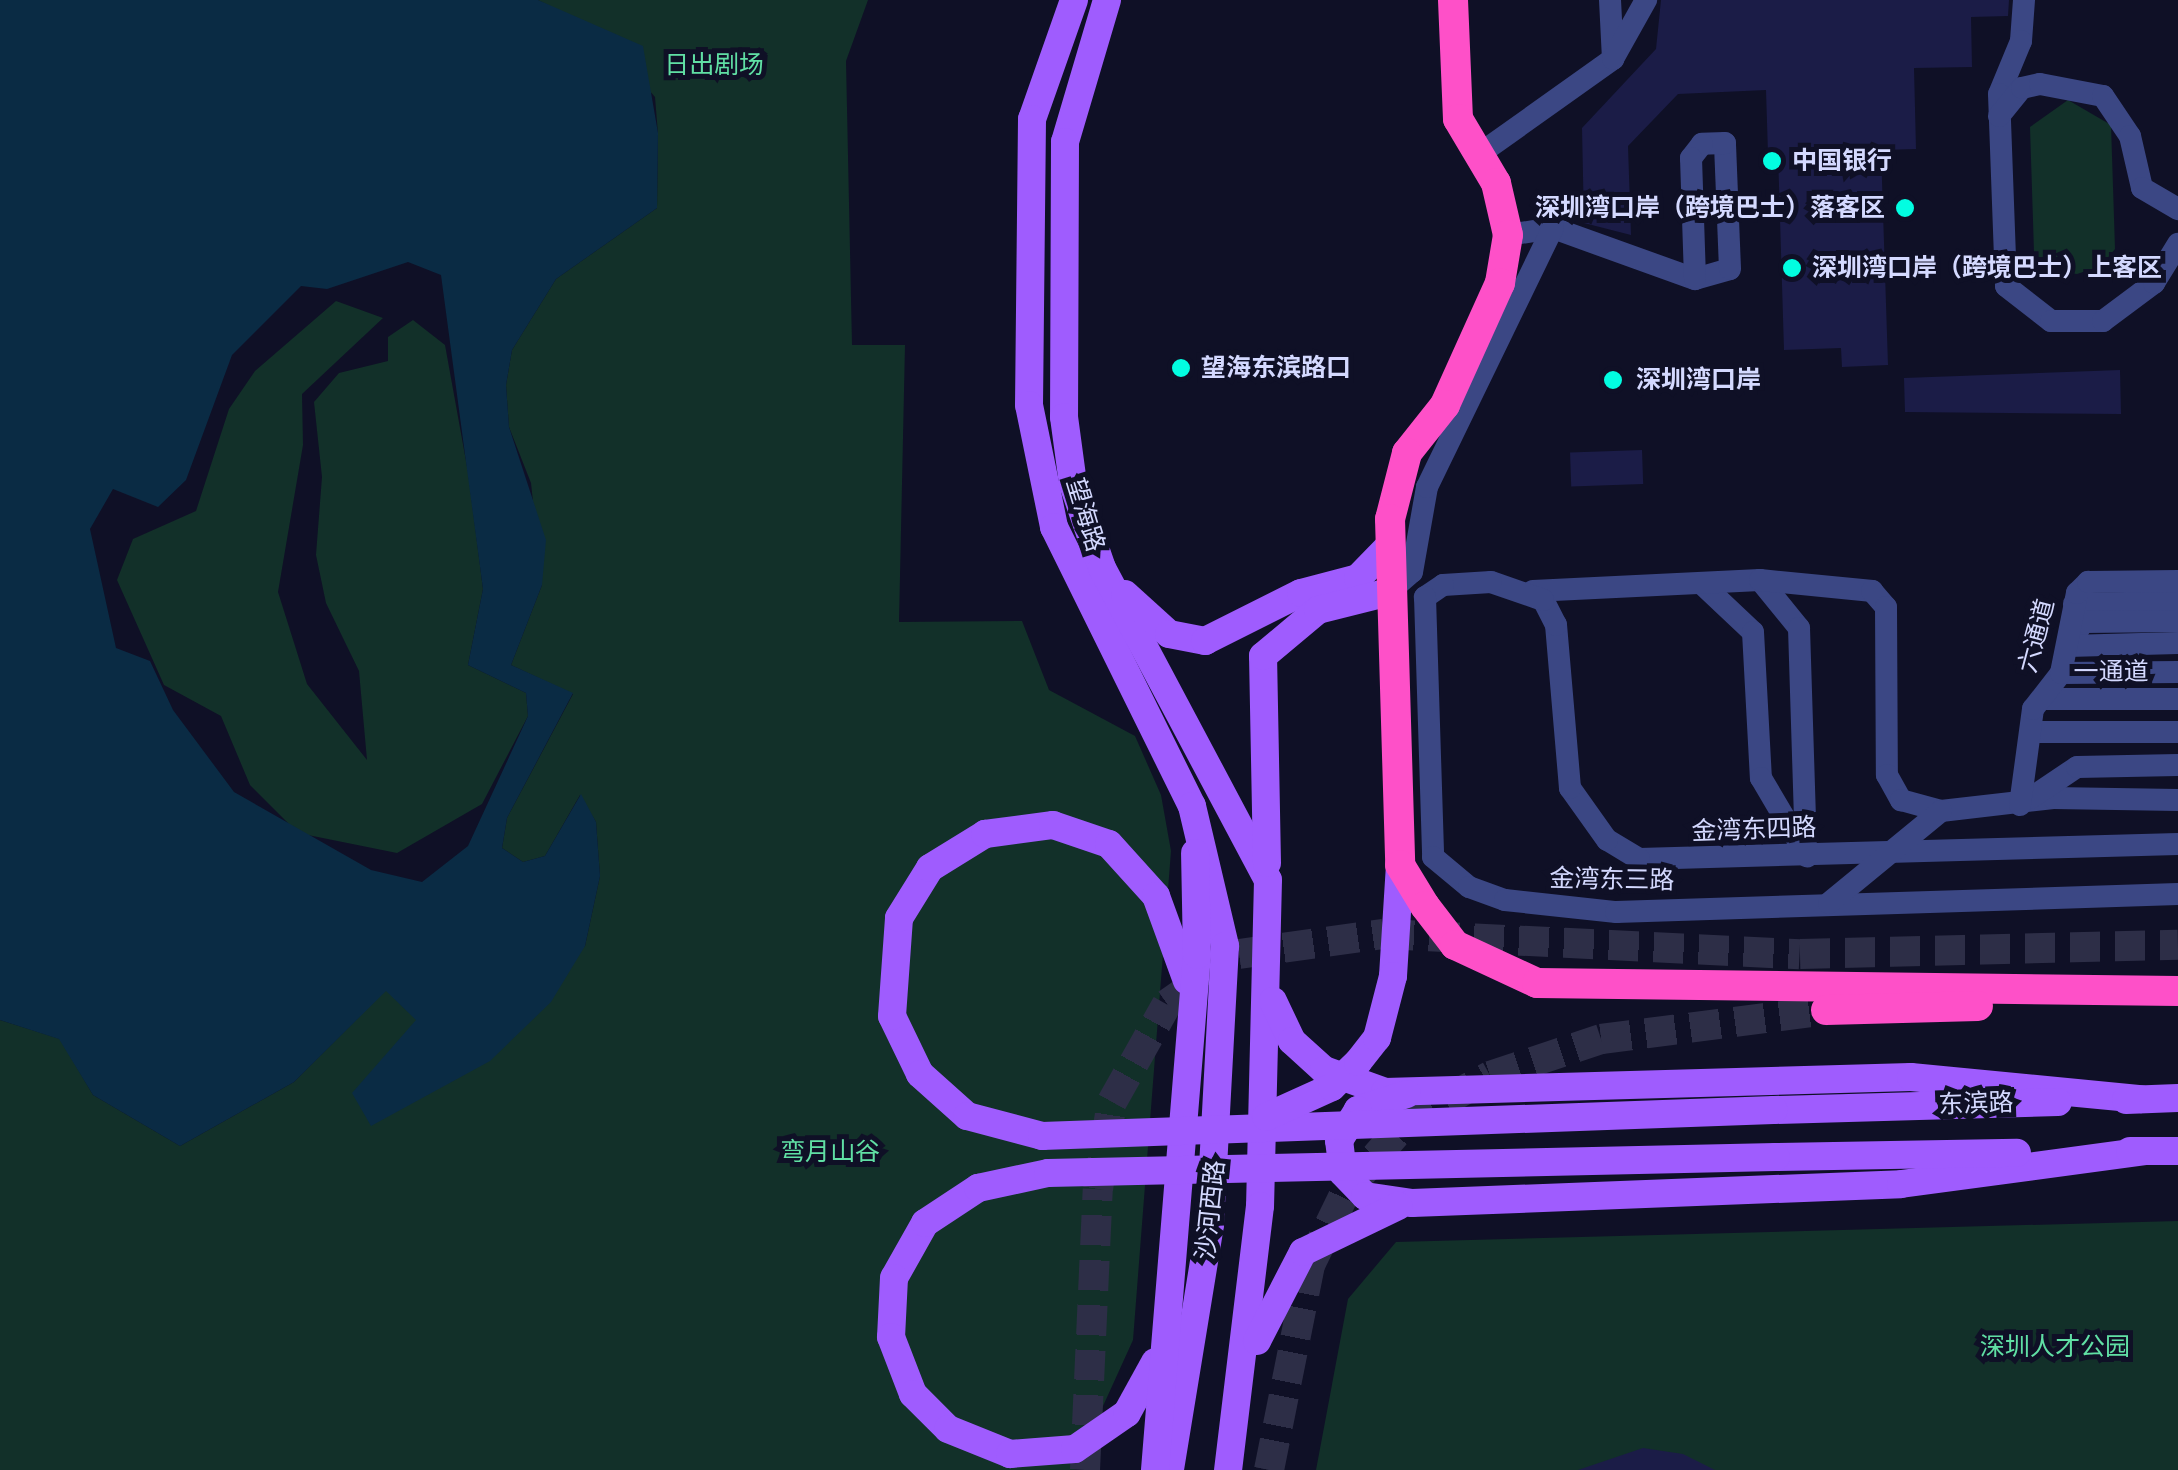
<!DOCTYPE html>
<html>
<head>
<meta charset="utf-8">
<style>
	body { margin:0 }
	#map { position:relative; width:2178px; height:1470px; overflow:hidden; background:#0f1026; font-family:"DM Sans","Noto Sans SC",sans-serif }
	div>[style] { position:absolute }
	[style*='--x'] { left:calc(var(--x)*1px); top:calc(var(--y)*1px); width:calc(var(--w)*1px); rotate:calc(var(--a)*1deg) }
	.green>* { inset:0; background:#123029 }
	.water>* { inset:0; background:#0a2b44 }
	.building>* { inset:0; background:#1b1c47; transform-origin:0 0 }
	.highway-tunnel>* { height:30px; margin-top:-15px; transform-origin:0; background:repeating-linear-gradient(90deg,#2d2e47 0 30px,transparent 0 45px) }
	.minor>* { height:22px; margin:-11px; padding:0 11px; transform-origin:11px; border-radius:11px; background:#3b4784 }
	.major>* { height:28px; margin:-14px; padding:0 14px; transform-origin:14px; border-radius:14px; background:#9f5cfe }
	.highway>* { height:30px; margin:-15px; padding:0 15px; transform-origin:15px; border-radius:15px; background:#fe50c8 }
	.major-bridge>* { height:28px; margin:-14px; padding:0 14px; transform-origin:14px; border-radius:14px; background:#9f5cfe }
	.dots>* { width:28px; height:28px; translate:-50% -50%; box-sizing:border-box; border:5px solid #0f1026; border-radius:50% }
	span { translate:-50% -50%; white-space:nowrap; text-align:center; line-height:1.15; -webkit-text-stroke:10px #0f1026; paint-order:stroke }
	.park-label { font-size:25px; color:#60dfa4 }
	.poi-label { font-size:25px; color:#d4d9ff; font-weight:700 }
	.left { translate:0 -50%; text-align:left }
	.right { translate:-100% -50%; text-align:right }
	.street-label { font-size:25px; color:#d4d9ff }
</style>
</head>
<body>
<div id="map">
	<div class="green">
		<div style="clip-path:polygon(538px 0,868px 0,846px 61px,852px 345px,905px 345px,899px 622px,1022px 621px,1049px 690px,1135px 736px,1161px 795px,1171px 851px,1133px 1340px,1074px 1470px,0 1470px,0 1020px,60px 1039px,93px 1095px,180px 1146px,294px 1082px,386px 990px,417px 1020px,353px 1093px,585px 946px,600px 876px,596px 822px,580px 795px,545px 856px,523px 862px,502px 848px,507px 818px,573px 694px,511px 665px,542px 585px,531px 483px,509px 427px,506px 385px,512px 350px,556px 279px,657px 208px,658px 134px,655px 97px,598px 31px)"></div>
		<div style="clip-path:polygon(2068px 100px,2111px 125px,2115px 249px,2101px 266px,2077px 274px,2050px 270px,2034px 252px,2030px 127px)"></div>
		<div style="clip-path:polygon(336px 301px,383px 318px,302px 394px,303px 445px,278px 592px,307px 684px,367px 760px,359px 671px,326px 603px,316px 555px,322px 477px,314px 402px,339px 373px,388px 361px,388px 337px,413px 320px,445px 345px,468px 472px,483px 589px,468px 665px,526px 693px,528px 716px,482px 804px,397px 853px,298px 833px,250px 785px,221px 716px,164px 685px,117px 580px,133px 539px,196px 511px,229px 409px,255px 371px)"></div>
		<div style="clip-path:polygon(2178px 1221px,2178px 1470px,1316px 1470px,1348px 1299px,1396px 1242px)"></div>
	</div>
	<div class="water">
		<div style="clip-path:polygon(evenodd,0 0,538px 0,643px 46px,658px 133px,657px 208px,556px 279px,512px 350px,506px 385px,509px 427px,546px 540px,542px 585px,511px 665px,573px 693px,507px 818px,502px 848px,523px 862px,545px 856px,581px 794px,596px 822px,600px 876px,585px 946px,551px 1002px,490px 1061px,371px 1126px,352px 1093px,416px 1020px,386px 991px,294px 1082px,180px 1146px,93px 1095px,59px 1039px,0 1020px,0 0,408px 262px,441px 275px,483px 589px,468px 665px,526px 693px,528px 716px,468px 846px,422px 882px,371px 870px,234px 792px,173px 710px,150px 661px,116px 648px,90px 529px,113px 489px,158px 507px,186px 480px,232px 355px,301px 286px,327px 289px,408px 262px)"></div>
	</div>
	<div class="building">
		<div style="clip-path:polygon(1661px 0,2009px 0,2008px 16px,1971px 17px,1972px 67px,1914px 68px,1916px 149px,1881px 150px,1888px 365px,1842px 367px,1841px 348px,1784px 350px,1778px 153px,1768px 154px,1766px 90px,1678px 94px,1628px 146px,1631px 235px,1584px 223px,1582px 128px,1656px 49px)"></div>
		<div style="clip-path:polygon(2120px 370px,2121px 414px,1905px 412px,1904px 378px)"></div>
		<div style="left:1642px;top:450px;width:34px;height:72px;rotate:88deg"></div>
		<div style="clip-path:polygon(1643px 1448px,1683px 1454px,1715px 1470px,1578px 1470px)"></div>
	</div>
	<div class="highway-tunnel">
		<div style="--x:1085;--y:1470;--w:281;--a:-87.4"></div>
		<div style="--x:1098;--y:1189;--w:88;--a:-80.9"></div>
		<div style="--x:1112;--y:1102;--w:112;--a:-60.7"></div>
		<div style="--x:1167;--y:1004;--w:88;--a:-34.8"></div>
		<div style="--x:1239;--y:954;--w:146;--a:-7.9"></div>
		<div style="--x:1384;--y:934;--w:416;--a:2.8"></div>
		<div style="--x:1800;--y:954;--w:378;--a:-1.4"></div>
		<div style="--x:1269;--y:1470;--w:209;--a:-78.7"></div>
		<div style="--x:1310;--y:1265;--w:82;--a:-64.1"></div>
		<div style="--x:1346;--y:1191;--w:91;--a:-49"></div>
		<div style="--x:1406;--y:1122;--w:96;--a:-28.7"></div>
		<div style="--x:1490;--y:1076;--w:117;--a:-18.4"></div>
		<div style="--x:1601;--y:1039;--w:227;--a:-7.3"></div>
	</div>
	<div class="minor">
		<div style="--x:1610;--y:0;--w:59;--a:87.1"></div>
		<div style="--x:2024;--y:0;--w:41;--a:94.2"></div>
		<div style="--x:2021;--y:41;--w:57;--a:112.5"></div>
		<div style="--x:1999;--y:94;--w:192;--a:87.9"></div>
		<div style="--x:2006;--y:286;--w:57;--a:37.9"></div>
		<div style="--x:2051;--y:321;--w:52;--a:0"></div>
		<div style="--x:2103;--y:321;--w:64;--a:-36.7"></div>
		<div style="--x:2154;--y:283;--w:46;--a:-58.4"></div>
		<div style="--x:1999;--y:116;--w:36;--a:-51"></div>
		<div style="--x:2022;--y:88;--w:18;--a:-13"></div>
		<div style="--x:2040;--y:84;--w:64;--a:10.8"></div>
		<div style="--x:2103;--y:96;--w:48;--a:56"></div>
		<div style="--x:2130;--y:136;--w:53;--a:77"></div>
		<div style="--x:2142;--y:188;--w:42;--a:30.3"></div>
		<div style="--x:1478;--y:155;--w:166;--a:-35.4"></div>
		<div style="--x:1613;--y:59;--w:68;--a:-60.8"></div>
		<div style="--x:1508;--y:235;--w:46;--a:-8.8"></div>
		<div style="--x:1553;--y:228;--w:151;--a:19.8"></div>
		<div style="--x:1695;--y:279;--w:36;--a:-16"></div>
		<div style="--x:1730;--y:269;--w:126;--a:-92.3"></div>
		<div style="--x:1725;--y:143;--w:23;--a:178"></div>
		<div style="--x:1702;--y:144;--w:18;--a:128"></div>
		<div style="--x:1691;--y:158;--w:121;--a:88.1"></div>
		<div style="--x:1760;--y:580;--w:62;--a:50.9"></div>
		<div style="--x:1799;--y:628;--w:224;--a:88.2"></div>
		<div style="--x:1701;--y:583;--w:71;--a:43.3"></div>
		<div style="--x:1753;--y:632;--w:146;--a:86.9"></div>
		<div style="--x:1761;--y:778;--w:91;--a:59.5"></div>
		<div style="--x:1533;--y:591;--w:227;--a:-2.8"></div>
		<div style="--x:1760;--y:580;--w:113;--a:5.6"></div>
		<div style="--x:1872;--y:591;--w:21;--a:49"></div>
		<div style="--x:1886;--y:607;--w:168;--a:89.7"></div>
		<div style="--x:1887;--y:775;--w:29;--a:61"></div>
		<div style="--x:1901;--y:800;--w:41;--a:15.4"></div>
		<div style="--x:1941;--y:811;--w:113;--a:-6.6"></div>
		<div style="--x:2053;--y:798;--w:125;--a:0.9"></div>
		<div style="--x:1389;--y:592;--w:30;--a:-41"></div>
		<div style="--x:1412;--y:572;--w:86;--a:-80"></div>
		<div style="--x:1427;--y:487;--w:288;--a:-64.1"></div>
		<div style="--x:2074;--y:604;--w:104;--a:-1.1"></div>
		<div style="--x:2070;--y:643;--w:25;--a:-58"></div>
		<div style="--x:2083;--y:622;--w:95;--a:-0.6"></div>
		<div style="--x:2068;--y:646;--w:110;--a:-1.6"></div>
		<div style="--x:2061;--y:673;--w:117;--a:-0.5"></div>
		<div style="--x:2043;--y:699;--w:135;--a:0"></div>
		<div style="--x:2031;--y:732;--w:147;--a:0"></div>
		<div style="--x:2031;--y:798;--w:55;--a:-34"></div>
		<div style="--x:2077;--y:767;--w:101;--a:-1.1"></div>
		<div style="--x:2020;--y:805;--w:97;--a:-82.3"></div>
		<div style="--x:2033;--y:709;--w:46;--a:-52.1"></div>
		<div style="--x:2061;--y:673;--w:82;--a:-78.7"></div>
		<div style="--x:2077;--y:593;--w:16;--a:-45"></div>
		<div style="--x:2088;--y:582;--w:90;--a:-0.6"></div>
		<div style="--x:2178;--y:844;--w:539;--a:178.41"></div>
		<div style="--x:1639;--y:859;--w:37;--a:-149"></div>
		<div style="--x:1607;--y:840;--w:64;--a:-125.4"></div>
		<div style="--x:1570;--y:788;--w:164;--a:-94.9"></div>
		<div style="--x:1556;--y:625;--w:28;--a:-117"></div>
		<div style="--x:1543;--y:600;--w:55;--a:-160.9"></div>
		<div style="--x:1491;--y:582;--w:48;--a:176.4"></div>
		<div style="--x:1443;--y:585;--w:22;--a:146"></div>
		<div style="--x:1425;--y:597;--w:260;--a:88.2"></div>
		<div style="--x:1433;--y:857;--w:47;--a:39.8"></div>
		<div style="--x:1469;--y:887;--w:38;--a:20"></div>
		<div style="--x:1505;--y:900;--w:112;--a:6.2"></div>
		<div style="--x:1616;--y:912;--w:562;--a:-1.83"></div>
		<div style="--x:1829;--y:903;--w:145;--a:-39.4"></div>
	</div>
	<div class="major">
		<div style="--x:1074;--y:0;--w:126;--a:109.4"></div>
		<div style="--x:1032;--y:119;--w:286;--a:90.6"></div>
		<div style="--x:1029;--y:405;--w:125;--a:78.4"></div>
		<div style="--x:1054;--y:527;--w:311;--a:63.7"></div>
		<div style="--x:1192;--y:806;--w:144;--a:76.7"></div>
		<div style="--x:1225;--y:946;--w:279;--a:93.1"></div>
		<div style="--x:1210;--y:1225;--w:248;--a:99.3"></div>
		<div style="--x:1107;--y:0;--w:148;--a:106.5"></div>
		<div style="--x:1065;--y:142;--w:275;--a:90.2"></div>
		<div style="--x:1064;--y:417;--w:68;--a:82.3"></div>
		<div style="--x:1073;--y:484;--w:89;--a:71"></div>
		<div style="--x:1102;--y:568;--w:353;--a:62"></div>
		<div style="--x:1268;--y:880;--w:326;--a:91.4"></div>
		<div style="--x:1260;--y:1206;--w:266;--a:96.9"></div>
		<div style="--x:1125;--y:594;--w:59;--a:42.3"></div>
		<div style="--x:1169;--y:634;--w:37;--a:11"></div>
		<div style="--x:1205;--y:641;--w:107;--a:-26.6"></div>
		<div style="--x:1301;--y:593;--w:59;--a:-14.7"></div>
		<div style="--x:1358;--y:578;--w:43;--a:-45.9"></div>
		<div style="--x:1267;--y:863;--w:207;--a:-91.1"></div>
		<div style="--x:1263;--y:656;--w:72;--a:-39.9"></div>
		<div style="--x:1318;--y:610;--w:73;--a:-14.2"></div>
		<div style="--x:1393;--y:976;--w:111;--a:-86.4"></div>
		<div style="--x:1273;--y:1001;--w:44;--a:64.6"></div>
		<div style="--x:1292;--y:1041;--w:43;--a:42.2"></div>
		<div style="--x:1324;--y:1070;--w:65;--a:19.8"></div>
		<div style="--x:1385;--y:1092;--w:526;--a:-1.63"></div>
		<div style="--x:1911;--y:1077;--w:231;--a:5.5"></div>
		<div style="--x:920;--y:1074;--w:64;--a:-115.8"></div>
		<div style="--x:892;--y:1016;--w:98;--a:-85.9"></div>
		<div style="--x:899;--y:918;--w:59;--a:-58.2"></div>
		<div style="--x:930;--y:868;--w:65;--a:-31.7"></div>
		<div style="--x:985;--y:834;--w:69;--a:-7.5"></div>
		<div style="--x:1053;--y:825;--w:59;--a:18.7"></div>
		<div style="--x:1109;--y:844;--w:70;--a:47.9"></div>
		<div style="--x:1156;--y:896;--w:90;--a:70"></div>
		<div style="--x:1407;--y:1094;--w:52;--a:161.9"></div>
		<div style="--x:1358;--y:1110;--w:36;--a:122"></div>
		<div style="--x:1339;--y:1140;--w:33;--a:83"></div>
		<div style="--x:1343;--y:1173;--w:32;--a:46"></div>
		<div style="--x:1365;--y:1196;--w:48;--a:8.5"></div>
		<div style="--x:1412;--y:1203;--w:489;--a:-2.2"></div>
		<div style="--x:1901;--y:1184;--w:246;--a:-7.7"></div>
		<div style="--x:2126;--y:1100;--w:52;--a:-2.2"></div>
		<div style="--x:1774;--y:1110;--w:284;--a:-1.6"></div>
		<div style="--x:2130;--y:1151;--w:48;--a:0"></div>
		<div style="--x:1776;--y:1157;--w:241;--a:-1"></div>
		<div style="--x:925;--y:1223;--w:63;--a:119.4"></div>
		<div style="--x:894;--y:1278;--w:59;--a:92.9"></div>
		<div style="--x:891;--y:1337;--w:61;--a:68.9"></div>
		<div style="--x:913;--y:1394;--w:49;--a:45"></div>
		<div style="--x:948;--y:1429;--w:67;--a:22"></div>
		<div style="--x:1010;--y:1454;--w:65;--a:-4.4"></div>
		<div style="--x:1075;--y:1449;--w:63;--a:-34.7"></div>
		<div style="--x:1127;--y:1413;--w:58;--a:-61.2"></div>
		<div style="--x:1257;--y:1341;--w:100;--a:-62.7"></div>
		<div style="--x:1303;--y:1252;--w:106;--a:-25.8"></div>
		<div style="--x:1155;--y:1470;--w:517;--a:-85.34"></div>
		<div style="--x:1197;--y:955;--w:102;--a:-91.1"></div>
	</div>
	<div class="highway">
		<div style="--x:1453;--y:0;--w:119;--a:87.6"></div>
		<div style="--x:1458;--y:119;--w:74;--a:59.3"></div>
		<div style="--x:1496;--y:183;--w:53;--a:77"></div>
		<div style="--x:1508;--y:235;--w:49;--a:99.5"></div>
		<div style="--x:1500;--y:283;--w:134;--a:114.3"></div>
		<div style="--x:1445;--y:405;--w:61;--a:128.4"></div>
		<div style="--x:1407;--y:453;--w:68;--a:104.4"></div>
		<div style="--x:1390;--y:519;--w:346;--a:88.3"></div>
		<div style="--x:1400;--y:865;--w:48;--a:58.6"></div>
		<div style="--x:1425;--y:906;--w:49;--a:52.4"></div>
		<div style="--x:1455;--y:945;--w:90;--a:24.9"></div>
		<div style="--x:1537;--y:983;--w:641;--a:0.72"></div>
		<div style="--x:1826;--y:1010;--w:152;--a:-1.5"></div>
	</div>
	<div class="major-bridge">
		<div style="--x:920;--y:1074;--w:63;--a:41.8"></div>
		<div style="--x:967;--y:1116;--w:78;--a:14.9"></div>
		<div style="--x:1042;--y:1136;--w:732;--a:-2.03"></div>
		<div style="--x:1266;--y:1117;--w:72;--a:-24.4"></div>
		<div style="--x:1332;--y:1087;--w:36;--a:-44"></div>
		<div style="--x:1358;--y:1062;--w:31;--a:-52"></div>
		<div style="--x:1377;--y:1038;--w:64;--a:-75.5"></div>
		<div style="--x:925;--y:1223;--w:64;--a:-33.4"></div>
		<div style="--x:978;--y:1188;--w:72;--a:-12.1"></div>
		<div style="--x:1048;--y:1173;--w:728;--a:-1.26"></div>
	</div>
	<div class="dots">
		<div style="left:1772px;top:161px;background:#02fde1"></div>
		<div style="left:1905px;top:208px;background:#02fde1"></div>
		<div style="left:1792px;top:268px;background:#02fde1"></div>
		<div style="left:1181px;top:368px;background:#02fde1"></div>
		<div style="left:1613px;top:380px;background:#02fde1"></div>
	</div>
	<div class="park-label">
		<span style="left:714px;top:65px">日出剧场</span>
		<span style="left:830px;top:1152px">弯月山谷</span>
		<span style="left:2055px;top:1347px">深圳人才公园</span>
	</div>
	<div class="poi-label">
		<span class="left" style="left:1792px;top:161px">中国银行</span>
		<span class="right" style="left:1885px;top:208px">深圳湾口岸（跨境巴士）落客区</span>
		<span class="left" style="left:1812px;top:268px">深圳湾口岸（跨境巴士）上客区</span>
		<span class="left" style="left:1201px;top:368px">望海东滨路口</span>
		<span class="left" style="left:1636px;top:380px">深圳湾口岸</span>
	</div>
	<div class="street-label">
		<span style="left:1085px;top:515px;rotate:73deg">望海路</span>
		<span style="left:2037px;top:636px;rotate:-75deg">六通道</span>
		<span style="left:2111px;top:672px">一通道</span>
		<span style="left:1754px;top:830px;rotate:-2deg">金湾东四路</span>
		<span style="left:1612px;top:880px;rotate:1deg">金湾东三路</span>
		<span style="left:1976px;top:1104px;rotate:-2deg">东滨路</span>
		<span style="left:1211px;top:1210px;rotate:-84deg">沙河西路</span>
	</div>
</div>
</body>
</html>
